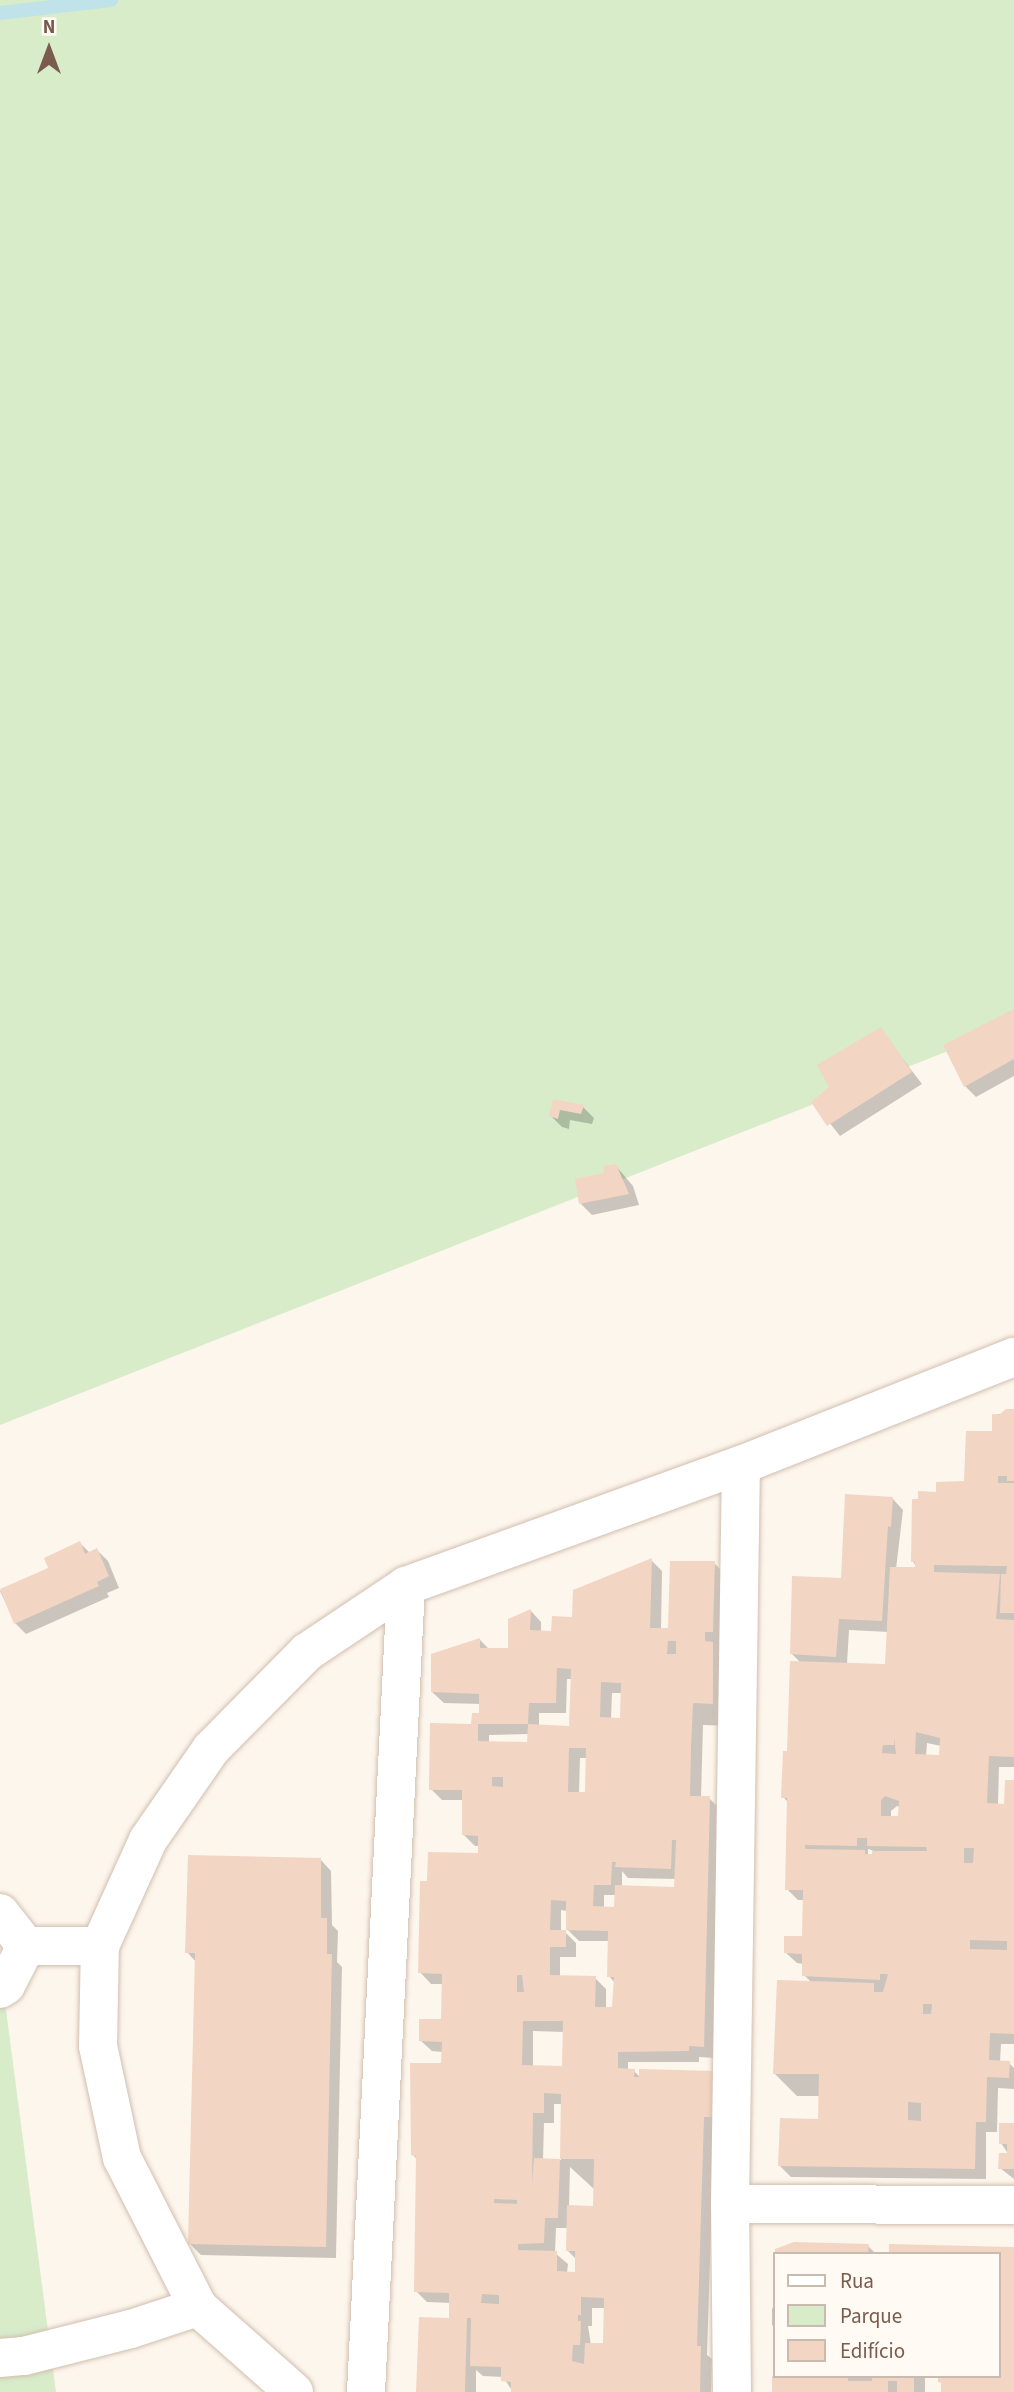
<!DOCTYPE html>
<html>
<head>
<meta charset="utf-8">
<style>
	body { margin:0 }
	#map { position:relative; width:1014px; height:2392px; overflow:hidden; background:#fdf6ec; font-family:"Source Sans 3",sans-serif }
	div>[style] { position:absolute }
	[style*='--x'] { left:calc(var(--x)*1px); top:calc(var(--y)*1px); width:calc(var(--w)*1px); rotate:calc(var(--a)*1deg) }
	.green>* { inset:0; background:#d8ecc9 }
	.shadow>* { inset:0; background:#0003 }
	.stream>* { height:14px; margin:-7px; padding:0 7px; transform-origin:7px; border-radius:7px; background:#bfe3e8 }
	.building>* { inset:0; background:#f3d5c3 }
	.roads { filter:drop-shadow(0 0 2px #d1beb0) drop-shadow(0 0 2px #d1beb0) }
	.minor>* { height:38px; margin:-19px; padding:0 19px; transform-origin:19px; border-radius:19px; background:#fff }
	span { translate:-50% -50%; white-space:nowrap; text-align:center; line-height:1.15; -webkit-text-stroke:7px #fffaf3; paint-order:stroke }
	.legend { position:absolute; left:773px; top:2252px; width:228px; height:126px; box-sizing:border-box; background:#fffaf3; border:2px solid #cabbb1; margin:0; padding:9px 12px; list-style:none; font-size:21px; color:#7a5c4d }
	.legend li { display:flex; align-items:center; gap:14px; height:35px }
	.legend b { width:35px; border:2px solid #cabbb1 }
	.north { position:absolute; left:14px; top:14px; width:70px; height:70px; -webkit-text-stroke:5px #fffaf3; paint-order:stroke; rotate:0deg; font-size:19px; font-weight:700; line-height:28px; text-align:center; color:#7a5c4d }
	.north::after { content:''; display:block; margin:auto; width:24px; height:32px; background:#7a5c4d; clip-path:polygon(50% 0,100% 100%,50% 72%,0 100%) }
</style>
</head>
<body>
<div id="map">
	<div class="green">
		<div style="clip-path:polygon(0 0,1014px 0,1014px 1025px,0 1425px)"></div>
		<div style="clip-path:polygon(0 1964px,56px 2392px,0 2392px)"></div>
	</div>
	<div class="shadow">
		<div style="clip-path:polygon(1014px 1011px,1014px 1076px,976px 1097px,965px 1086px)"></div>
		<div style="clip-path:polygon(880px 1029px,922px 1084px,840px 1136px,814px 1103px,831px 1088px)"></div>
		<div style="clip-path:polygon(554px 1101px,583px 1107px,594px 1118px,592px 1124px,570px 1120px,569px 1129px,562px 1127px,551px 1116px)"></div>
		<div style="clip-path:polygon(616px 1166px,633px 1186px,639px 1205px,592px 1215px,581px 1204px)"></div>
		<div style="clip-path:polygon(evenodd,1014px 1412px,1014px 1767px,999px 1767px,998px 1805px,1006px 1805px,1014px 1782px,1014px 2044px,1001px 2044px,1000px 2062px,1009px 2063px,1014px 2068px,1014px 2089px,998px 2088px,997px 2132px,986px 2132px,986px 2179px,791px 2177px,780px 2166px,823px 2121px,820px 2096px,797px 2096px,775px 2074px,812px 1983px,804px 1975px,804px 1964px,797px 1963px,785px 1952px,804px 1938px,805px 1900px,798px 1900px,787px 1889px,788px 1802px,783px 1797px,801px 1663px,791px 1653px,842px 1580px,892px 1498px,903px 1510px,896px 1569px,917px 1569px,913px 1561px,938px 1494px,965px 1483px,994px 1433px,994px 1415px,1014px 1412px,849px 1630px,889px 1632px,887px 1665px,847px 1664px,849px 1630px,1014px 1412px,927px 1743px,941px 1746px,940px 1757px,926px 1756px,927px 1743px,1014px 1412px,897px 1806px,900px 1807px,900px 1818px,891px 1818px,891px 1811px,897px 1806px,1014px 1412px,868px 1849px,874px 1851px,874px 1855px,868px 1855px,868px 1849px)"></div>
		<div style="clip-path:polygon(80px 1543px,90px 1553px,97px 1550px,108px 1561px,119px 1588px,107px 1593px,109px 1597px,26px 1634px,15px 1623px,0 1591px,51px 1569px)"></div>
		<div style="clip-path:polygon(evenodd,651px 1560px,662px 1571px,661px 1629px,667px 1629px,714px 1563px,737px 1586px,734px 1726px,703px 1725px,701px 1798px,709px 1798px,720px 1809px,715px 2058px,699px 2057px,699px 2062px,628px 2062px,628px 2070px,634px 2071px,641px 2078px,716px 2073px,707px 2355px,712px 2359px,711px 2392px,513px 2392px,503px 2377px,483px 2376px,476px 2370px,476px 2392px,418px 2392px,450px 2319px,451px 2303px,427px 2302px,416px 2291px,418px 2160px,413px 2155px,443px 2065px,443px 2052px,432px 2051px,420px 2040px,443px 2021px,444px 1984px,431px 1984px,420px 1972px,429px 1883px,480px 1855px,480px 1846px,475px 1846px,463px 1834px,464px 1800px,442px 1800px,431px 1789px,481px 1715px,481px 1704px,444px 1703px,432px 1692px,480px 1640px,490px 1650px,510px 1650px,531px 1611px,541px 1622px,541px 1632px,553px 1633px,651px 1560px,567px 1679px,572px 1679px,571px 1728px,539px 1726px,539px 1713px,566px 1713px,567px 1679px,651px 1560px,612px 1693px,622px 1693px,622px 1720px,611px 1719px,612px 1693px,651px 1560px,529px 1734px,529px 1744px,489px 1743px,489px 1735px,529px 1734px,651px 1560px,580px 1758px,588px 1758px,587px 1794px,579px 1794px,580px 1758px,651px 1560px,622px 1871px,628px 1878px,676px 1879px,676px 1889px,622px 1887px,622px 1871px,651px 1560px,604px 1895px,616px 1895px,616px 1909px,604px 1908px,604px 1895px,651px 1560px,561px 1910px,568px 1911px,567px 1929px,579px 1941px,609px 1941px,609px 1976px,615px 1983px,614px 2008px,606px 2008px,606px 1989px,595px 1978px,560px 1977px,560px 1957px,576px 1957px,576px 1943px,565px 1932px,561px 1932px,561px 1910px,651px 1560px,533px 2031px,565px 2032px,563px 2068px,533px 2067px,533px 2031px,651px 1560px,554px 2104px,563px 2104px,561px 2160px,543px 2160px,544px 2123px,554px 2123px,554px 2104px,651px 1560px,570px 2167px,595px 2190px,594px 2208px,569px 2207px,570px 2167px,651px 1560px,556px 2228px,568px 2228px,568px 2251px,576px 2259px,576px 2273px,567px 2273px,568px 2264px,555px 2253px,556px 2228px,651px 1560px,592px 2308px,605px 2308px,604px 2345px,591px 2345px,588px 2326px,592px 2326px,592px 2308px)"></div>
		<div style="clip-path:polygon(320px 1859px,331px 1871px,332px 1925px,338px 1931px,337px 1962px,342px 1967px,336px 2258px,201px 2255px,190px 2244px,196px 1962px,187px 1952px)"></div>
		<div style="clip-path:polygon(1014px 2125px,1014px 2179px,1000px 2168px,1009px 2155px,1001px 2143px)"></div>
		<div style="clip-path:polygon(868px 2246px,876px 2254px,777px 2254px)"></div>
		<div style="clip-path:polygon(772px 2308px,774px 2309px,774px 2327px,772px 2325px)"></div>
		<div style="clip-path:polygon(774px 2370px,774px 2376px,925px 2376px,925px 2392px,774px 2392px)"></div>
	</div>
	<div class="stream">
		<div style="--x:0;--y:13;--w:112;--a:-6.7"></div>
	</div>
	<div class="building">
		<div style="clip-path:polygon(1014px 1009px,1014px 1059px,964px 1087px,943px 1045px)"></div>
		<div style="clip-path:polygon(881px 1027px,912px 1072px,827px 1126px,811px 1102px,829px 1087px,817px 1065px)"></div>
		<div style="clip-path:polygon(553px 1099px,584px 1105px,581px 1114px,560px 1110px,558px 1119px,549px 1116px)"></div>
		<div style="clip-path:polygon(616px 1164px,629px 1194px,579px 1204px,575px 1179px,604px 1173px,603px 1166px)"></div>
		<div style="clip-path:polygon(evenodd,1006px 1409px,1014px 1409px,1014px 1481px,1007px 1481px,1007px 1476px,998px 1476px,998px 1483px,1014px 1483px,1014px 1613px,1000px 1613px,1001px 1574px,1006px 1574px,1007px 1566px,934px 1565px,934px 1572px,1000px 1574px,996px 1619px,1014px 1620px,1014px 1757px,989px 1756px,987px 1803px,1004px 1804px,1005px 1780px,1014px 1780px,1014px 2034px,990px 2033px,989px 2060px,1010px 2061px,1009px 2078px,987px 2077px,986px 2122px,976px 2122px,975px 2169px,778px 2166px,780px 2118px,818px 2119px,819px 2074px,773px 2074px,777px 1980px,874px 1983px,874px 1992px,883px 1992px,888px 1974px,880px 1974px,880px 1980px,802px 1976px,802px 1954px,784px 1953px,784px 1936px,802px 1936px,803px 1890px,785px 1890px,787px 1798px,781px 1798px,783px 1751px,787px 1751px,790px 1661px,885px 1664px,890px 1567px,915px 1567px,915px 1562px,911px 1562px,912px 1499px,918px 1499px,918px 1491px,936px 1492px,936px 1482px,964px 1481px,966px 1431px,992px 1431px,992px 1414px,999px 1415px,1006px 1409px,916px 1732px,940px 1738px,939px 1755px,915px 1754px,916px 1732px,1006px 1409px,894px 1738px,896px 1754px,882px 1753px,883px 1745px,894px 1745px,894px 1738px,1006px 1409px,885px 1796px,899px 1801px,898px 1816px,881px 1816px,881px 1800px,885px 1796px,1006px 1409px,857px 1838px,867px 1838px,867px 1846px,926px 1847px,927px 1851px,872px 1851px,872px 1854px,865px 1854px,865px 1850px,805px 1849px,805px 1845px,857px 1846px,857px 1838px,1006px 1409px,964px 1848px,974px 1848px,973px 1863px,964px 1863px,964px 1848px,1006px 1409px,970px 1940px,1007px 1941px,1007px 1950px,970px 1949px,970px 1940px,1006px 1409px,923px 2004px,932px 2004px,931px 2014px,923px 2014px,923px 2004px,1006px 1409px,908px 2102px,921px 2103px,921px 2121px,908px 2120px,908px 2102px)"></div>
		<div style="clip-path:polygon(845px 1494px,893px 1497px,891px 1527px,888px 1526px,882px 1621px,839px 1619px,836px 1657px,790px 1654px,792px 1576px,841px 1578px)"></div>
		<div style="clip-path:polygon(80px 1541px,85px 1554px,97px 1548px,109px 1576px,97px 1582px,99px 1586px,14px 1624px,0 1589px,48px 1568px,44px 1558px)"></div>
		<div style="clip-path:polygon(evenodd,652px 1558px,650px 1628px,668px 1628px,670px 1561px,715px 1561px,713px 1632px,705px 1632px,705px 1641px,713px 1642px,713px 1704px,693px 1703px,691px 1749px,690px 1796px,710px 1796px,704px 2047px,689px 2046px,689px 2051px,618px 2052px,618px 2068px,635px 2069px,634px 2077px,639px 2077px,639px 2069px,717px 2071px,716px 2117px,704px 2117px,697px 2346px,701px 2346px,700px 2392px,511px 2392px,511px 2382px,501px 2381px,501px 2367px,470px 2366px,471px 2318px,467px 2318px,465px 2392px,416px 2392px,419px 2317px,449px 2318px,449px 2293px,414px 2292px,416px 2156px,411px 2155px,410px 2063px,441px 2063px,442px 2042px,419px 2041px,419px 2019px,441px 2019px,442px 1974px,418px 1973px,420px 1881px,427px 1881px,428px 1852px,478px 1853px,478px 1836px,462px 1835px,462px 1790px,429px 1790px,430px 1723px,471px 1724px,472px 1713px,479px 1713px,479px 1694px,431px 1692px,431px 1654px,480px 1638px,480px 1648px,508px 1648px,508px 1619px,531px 1609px,530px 1630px,551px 1631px,552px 1616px,572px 1617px,573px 1590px,652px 1558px,668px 1641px,676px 1641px,676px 1654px,667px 1654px,668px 1641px,652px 1558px,557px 1668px,571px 1669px,569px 1726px,528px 1724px,527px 1742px,478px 1741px,478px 1724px,528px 1724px,529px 1703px,556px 1703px,557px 1668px,652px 1558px,601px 1682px,621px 1683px,620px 1718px,600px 1717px,601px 1682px,652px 1558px,569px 1748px,586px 1748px,585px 1792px,568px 1792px,569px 1748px,652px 1558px,492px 1777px,503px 1777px,503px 1787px,492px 1786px,492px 1777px,652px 1558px,672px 1840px,676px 1840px,674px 1887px,615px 1885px,614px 1907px,593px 1906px,594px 1885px,611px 1885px,612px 1862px,616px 1862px,615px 1867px,671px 1869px,672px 1840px,652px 1558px,551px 1900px,566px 1901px,566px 1930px,608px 1931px,607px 1977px,614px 1977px,612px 2007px,595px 2007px,596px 1976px,550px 1975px,550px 1947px,566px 1947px,566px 1930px,550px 1930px,551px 1900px,652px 1558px,517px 1975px,522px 1975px,524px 1992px,517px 1992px,517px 1975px,652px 1558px,523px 2021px,563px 2021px,562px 2066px,522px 2065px,523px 2021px,652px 1558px,544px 2093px,561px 2094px,560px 2159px,594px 2159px,593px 2206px,567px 2205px,566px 2251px,575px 2251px,575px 2272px,557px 2271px,557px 2251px,518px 2250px,518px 2244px,544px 2243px,545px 2218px,558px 2218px,560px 2159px,534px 2158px,532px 2184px,533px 2113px,544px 2113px,544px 2093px,652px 1558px,494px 2199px,517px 2200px,517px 2204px,494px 2203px,494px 2199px,652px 1558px,482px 2294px,499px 2295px,499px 2304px,481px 2303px,482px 2294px,652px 1558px,581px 2297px,604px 2298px,603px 2343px,585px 2343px,584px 2364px,572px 2361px,573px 2345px,580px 2345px,581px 2321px,578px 2321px,578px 2315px,581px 2315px,581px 2297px)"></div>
		<div style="clip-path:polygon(188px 1855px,321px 1858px,321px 1918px,327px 1918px,327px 1954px,332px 1954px,326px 2247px,188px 2244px,195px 1953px,185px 1953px)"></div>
		<div style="clip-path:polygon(999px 2123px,1014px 2123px,1014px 2169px,998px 2169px,999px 2153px,1007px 2153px,1007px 2144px,999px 2144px)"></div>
		<div style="clip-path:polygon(794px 2242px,869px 2244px,868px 2254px,775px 2254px,775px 2249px)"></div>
		<div style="clip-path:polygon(889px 2244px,1014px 2247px,1014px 2392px,941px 2392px,941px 2383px,938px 2382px,938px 2376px,998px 2376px,998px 2254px,889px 2254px)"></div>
		<div style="clip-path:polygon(772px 2376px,848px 2376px,848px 2381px,872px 2381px,872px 2376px,914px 2376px,914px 2392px,897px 2392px,897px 2381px,888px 2381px,888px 2392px,772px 2392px)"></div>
	</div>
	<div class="roads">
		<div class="minor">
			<div style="--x:0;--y:1913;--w:42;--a:51.8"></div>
			<div style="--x:0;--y:1989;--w:7;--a:-34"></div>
			<div style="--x:6;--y:1985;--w:44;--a:-62.9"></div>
			<div style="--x:26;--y:1946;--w:74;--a:0"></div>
			<div style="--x:730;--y:2204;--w:284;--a:0.2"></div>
			<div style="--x:0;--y:2358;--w:24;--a:-5"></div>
			<div style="--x:24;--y:2356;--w:110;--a:-14.2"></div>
			<div style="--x:131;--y:2329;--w:71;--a:-18.2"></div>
			<div style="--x:294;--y:2392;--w:128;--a:-138.5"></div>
			<div style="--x:198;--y:2307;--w:167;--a:-117"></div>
			<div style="--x:122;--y:2158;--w:115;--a:-102.1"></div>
			<div style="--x:98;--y:2046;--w:100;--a:-88.9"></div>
			<div style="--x:100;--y:1946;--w:116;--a:-65.6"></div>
			<div style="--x:148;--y:1840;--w:111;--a:-55.3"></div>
			<div style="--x:211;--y:1749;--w:136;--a:-45.3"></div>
			<div style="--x:307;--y:1652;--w:119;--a:-33.7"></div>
			<div style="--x:406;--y:1586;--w:356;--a:-19.9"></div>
			<div style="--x:741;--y:1465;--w:294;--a:-21.6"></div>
			<div style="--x:366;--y:2392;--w:807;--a:-87.16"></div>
			<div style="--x:732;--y:2392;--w:188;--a:-90.6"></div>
			<div style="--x:730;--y:2204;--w:739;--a:-89.15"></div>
		</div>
	</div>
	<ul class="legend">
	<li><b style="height:9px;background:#fff"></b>Rua</li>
	<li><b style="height:19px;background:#d8ecc9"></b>Parque</li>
	<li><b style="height:19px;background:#f3d5c3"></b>Edifício</li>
	</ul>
	<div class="north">N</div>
</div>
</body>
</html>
